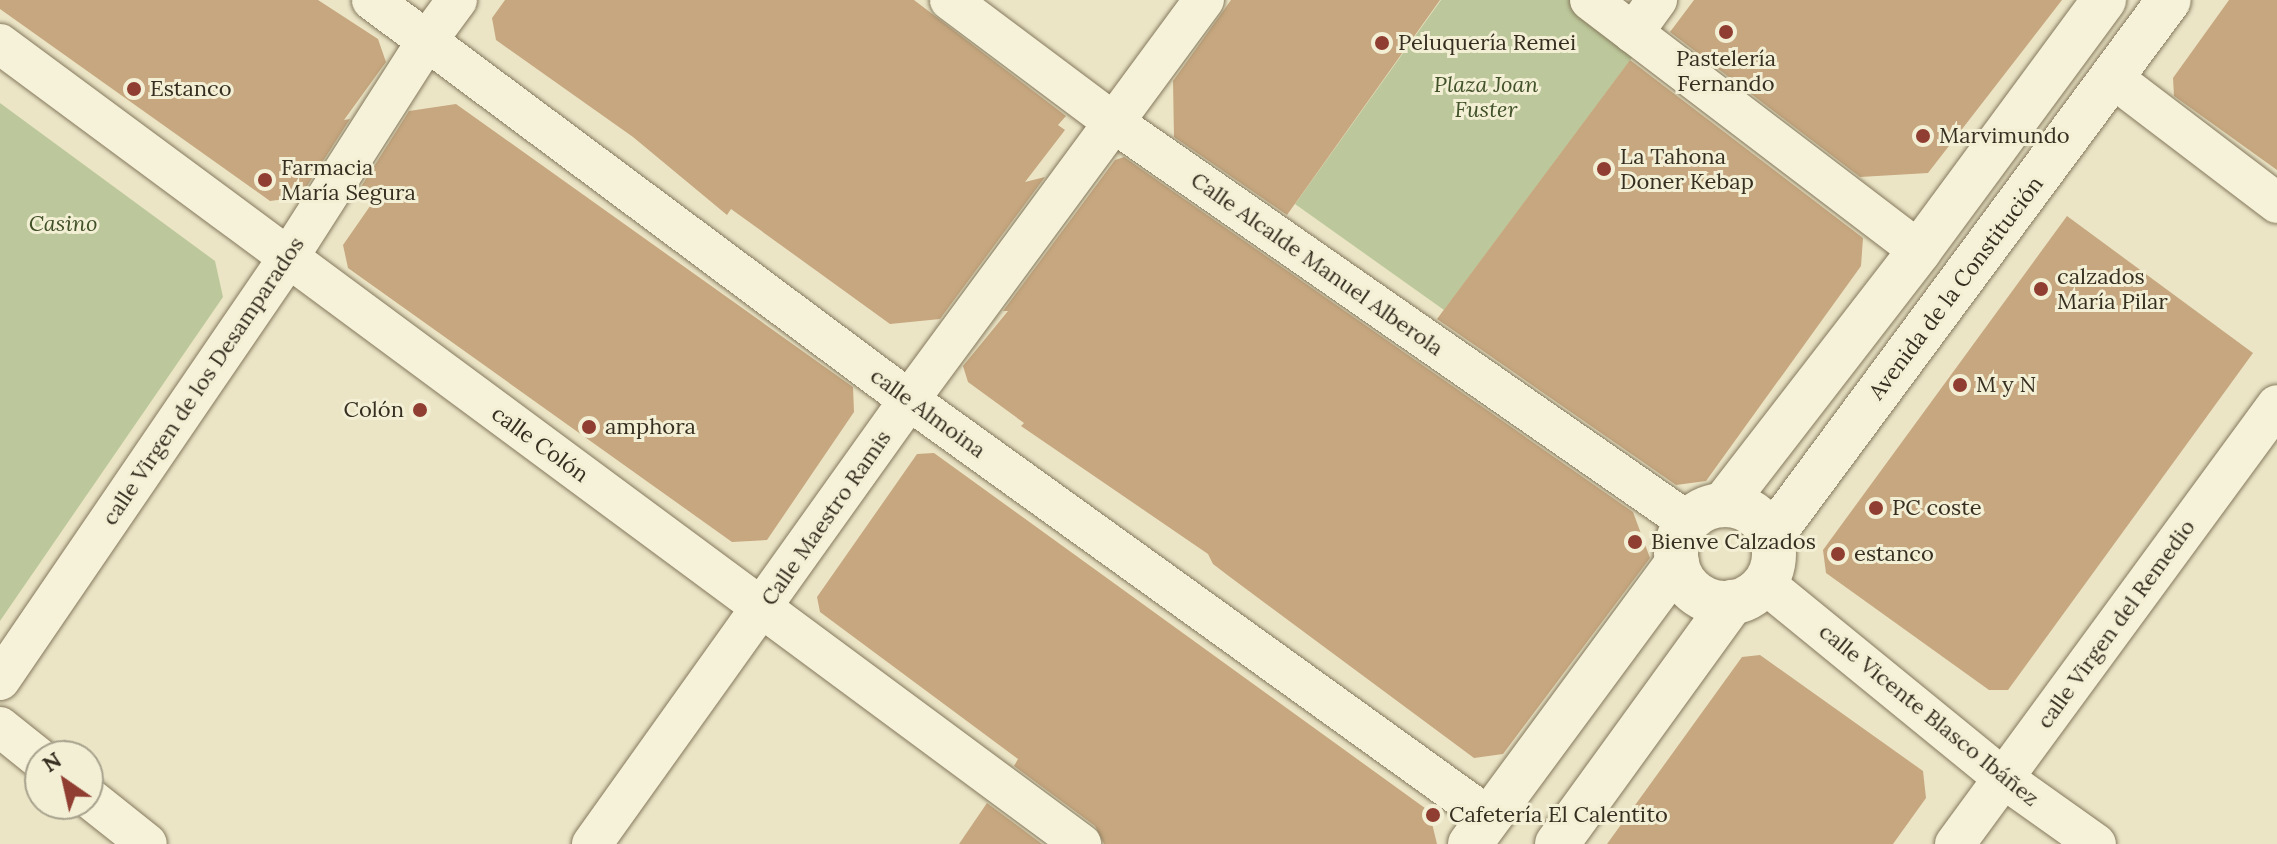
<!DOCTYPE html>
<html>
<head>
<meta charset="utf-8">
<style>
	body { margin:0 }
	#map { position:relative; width:2277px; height:844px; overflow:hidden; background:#ebe5c6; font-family:Lora,serif }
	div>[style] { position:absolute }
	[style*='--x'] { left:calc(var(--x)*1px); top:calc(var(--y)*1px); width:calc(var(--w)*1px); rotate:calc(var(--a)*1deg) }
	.green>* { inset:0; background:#bcc89b }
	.building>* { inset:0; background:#c6a77f }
	.roads { filter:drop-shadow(0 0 2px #85785d) drop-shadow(0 0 2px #85785d) }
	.minor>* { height:40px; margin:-20px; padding:0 20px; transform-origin:20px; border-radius:20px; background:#f6f2d9 }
	.tertiary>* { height:44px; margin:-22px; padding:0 22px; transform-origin:22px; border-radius:22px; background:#f6f2d9 }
	.tertiary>.ring { margin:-22px; padding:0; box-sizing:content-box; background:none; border:44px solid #f6f2d9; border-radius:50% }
	.dots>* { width:22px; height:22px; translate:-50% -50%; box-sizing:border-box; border:4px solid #f3efd5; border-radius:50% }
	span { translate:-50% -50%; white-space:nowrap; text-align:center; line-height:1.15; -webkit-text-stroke:6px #f3efd5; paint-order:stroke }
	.poi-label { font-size:22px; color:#362e20 }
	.left { translate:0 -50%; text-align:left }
	.right { translate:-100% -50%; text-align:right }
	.park-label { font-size:22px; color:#415128; font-style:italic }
	.street-label { font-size:22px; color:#362e20 }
	.north { position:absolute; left:24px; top:740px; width:80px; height:80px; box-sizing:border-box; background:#f3efd5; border:2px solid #a7a28d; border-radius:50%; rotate:326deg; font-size:22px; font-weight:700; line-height:32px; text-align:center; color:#362e20 }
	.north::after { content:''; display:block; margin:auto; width:28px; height:36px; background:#903e31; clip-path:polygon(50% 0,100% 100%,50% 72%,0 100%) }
</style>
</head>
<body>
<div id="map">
	<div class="green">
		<div style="clip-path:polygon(1441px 0,1584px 0,1643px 43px,1444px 310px,1295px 204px)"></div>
		<div style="clip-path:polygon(0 103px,215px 261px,223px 297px,0 621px)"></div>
	</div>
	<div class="building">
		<div style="clip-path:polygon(0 0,318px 0,378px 39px,386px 62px,344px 120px,350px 119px,300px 197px,270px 201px,0 9px)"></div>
		<div style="clip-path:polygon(505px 0,914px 0,1066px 116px,1058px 125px,1065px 130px,1025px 182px,1045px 177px,940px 319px,890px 324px,731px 209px,727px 215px,633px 137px,496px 40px,492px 18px)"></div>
		<div style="clip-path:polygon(1231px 0,1440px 0,1287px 215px,1174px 137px,1173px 81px)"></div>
		<div style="clip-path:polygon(1694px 0,2062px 0,1928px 173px,1860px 177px,1670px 32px)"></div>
		<div style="clip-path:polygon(2229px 0,2277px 0,2277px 170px,2174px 96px,2173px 78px)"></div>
		<div style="clip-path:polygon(1630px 60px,1863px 238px,1861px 266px,1706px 481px,1676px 485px,1437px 319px)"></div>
		<div style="clip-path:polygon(456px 104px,853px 387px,854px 412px,767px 540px,732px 542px,348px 268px,343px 245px,384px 186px,359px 190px,409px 111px)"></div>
		<div style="clip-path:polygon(1124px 157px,1633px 512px,1650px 558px,1503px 754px,1474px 758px,1230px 577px,1213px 564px,1208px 554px,1021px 426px,1024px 423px,968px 382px,963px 366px,1008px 311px,1003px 311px,1115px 160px)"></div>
		<div style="clip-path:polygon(2067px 216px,2253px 353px,2008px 690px,1989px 690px,1826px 573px,1823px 550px)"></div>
		<div style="clip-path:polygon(934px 453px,1429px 811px,1437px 844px,1104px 844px,1095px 826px,1014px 766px,1018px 759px,820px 612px,817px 597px,917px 454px)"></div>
		<div style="clip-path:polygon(1760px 655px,1923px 771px,1926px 798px,1893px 844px,1607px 844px,1742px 657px)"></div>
		<div style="clip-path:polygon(987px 803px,1042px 844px,959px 844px)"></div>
	</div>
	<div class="roads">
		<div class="minor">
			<div style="--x:372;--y:0;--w:670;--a:36.68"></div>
			<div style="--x:909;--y:400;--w:716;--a:35.73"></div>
			<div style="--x:950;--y:0;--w:204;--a:36.8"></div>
			<div style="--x:1113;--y:122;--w:700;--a:34.82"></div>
			<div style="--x:1590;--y:0;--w:414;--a:37.3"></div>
			<div style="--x:1633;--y:33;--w:41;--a:-54"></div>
			<div style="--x:0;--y:44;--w:1345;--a:36.5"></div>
			<div style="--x:2113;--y:78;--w:206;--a:37.3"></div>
			<div style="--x:1764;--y:583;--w:308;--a:39.2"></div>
			<div style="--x:2003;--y:778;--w:114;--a:35.4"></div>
			<div style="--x:0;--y:680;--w:511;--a:-55.69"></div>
			<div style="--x:288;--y:258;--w:256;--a:-57.4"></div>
			<div style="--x:426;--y:42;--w:52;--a:-53.6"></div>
			<div style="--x:0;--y:727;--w:51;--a:38.7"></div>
			<div style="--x:88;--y:797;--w:75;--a:38.5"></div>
			<div style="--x:592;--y:844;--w:546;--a:-54.47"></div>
			<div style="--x:909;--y:400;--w:497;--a:-53.6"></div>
			<div style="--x:1955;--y:844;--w:544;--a:-53.74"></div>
		</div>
		<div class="tertiary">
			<div style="--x:1723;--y:505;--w:321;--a:-52.3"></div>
			<div style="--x:1919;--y:251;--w:312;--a:-53.6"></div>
			<div class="ring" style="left:1676px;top:505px;width:54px;height:54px"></div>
			<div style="--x:1771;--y:537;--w:668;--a:-53.46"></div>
			<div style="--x:1470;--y:844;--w:349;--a:-53.6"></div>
			<div style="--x:1557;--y:844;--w:299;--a:-54.1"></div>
		</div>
	</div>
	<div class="dots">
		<div style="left:1726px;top:32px;background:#903e31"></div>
		<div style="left:1382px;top:43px;background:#903e31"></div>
		<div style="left:134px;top:89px;background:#903e31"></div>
		<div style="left:1923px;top:136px;background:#903e31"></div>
		<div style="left:1604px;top:169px;background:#903e31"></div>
		<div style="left:265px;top:180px;background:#903e31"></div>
		<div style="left:2041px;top:289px;background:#903e31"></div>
		<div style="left:1960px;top:385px;background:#903e31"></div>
		<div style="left:420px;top:410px;background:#903e31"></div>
		<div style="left:589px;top:427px;background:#903e31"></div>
		<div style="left:1876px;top:508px;background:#903e31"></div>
		<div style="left:1635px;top:542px;background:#903e31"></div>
		<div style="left:1838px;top:554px;background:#903e31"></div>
		<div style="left:1433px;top:815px;background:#903e31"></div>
	</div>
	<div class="poi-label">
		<span class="left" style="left:1398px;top:43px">Peluquería Remei</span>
		<span style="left:1726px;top:71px">Pastelería<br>Fernando</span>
		<span class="left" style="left:150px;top:89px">Estanco</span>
		<span class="left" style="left:1939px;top:136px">Marvimundo</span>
		<span class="left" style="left:1620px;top:169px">La Tahona<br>Doner Kebap</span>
		<span class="left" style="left:281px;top:180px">Farmacia<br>María Segura</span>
		<span class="left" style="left:2057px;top:289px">calzados<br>María Pilar</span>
		<span class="left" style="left:1976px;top:385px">M y N</span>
		<span class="right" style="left:404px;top:410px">Colón</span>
		<span class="left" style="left:605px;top:427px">amphora</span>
		<span class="left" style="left:1892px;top:508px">PC coste</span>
		<span class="left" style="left:1651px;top:542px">Bienve Calzados</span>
		<span class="left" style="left:1854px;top:554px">estanco</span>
		<span class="left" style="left:1449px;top:815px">Cafetería El Calentito</span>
	</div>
	<div class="park-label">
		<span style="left:1486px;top:97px">Plaza Joan<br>Fuster</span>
		<span style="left:63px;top:224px">Casino</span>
	</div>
	<div class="street-label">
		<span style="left:1317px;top:264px;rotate:35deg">Calle Alcalde Manuel Alberola</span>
		<span style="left:1956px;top:288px;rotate:-53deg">Avenida de la Constitución</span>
		<span style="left:203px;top:381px;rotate:-56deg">calle Virgen de los Desamparados</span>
		<span style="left:928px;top:413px;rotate:36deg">calle Almoina</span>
		<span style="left:540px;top:444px;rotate:36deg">calle Colón</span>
		<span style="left:826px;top:518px;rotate:-55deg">Calle Maestro Ramis</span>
		<span style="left:2116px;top:624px;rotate:-54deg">calle Virgen del Remedio</span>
		<span style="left:1929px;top:715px;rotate:39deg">calle Vicente Blasco Ibáñez</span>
	</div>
	<div class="north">N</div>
</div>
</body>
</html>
